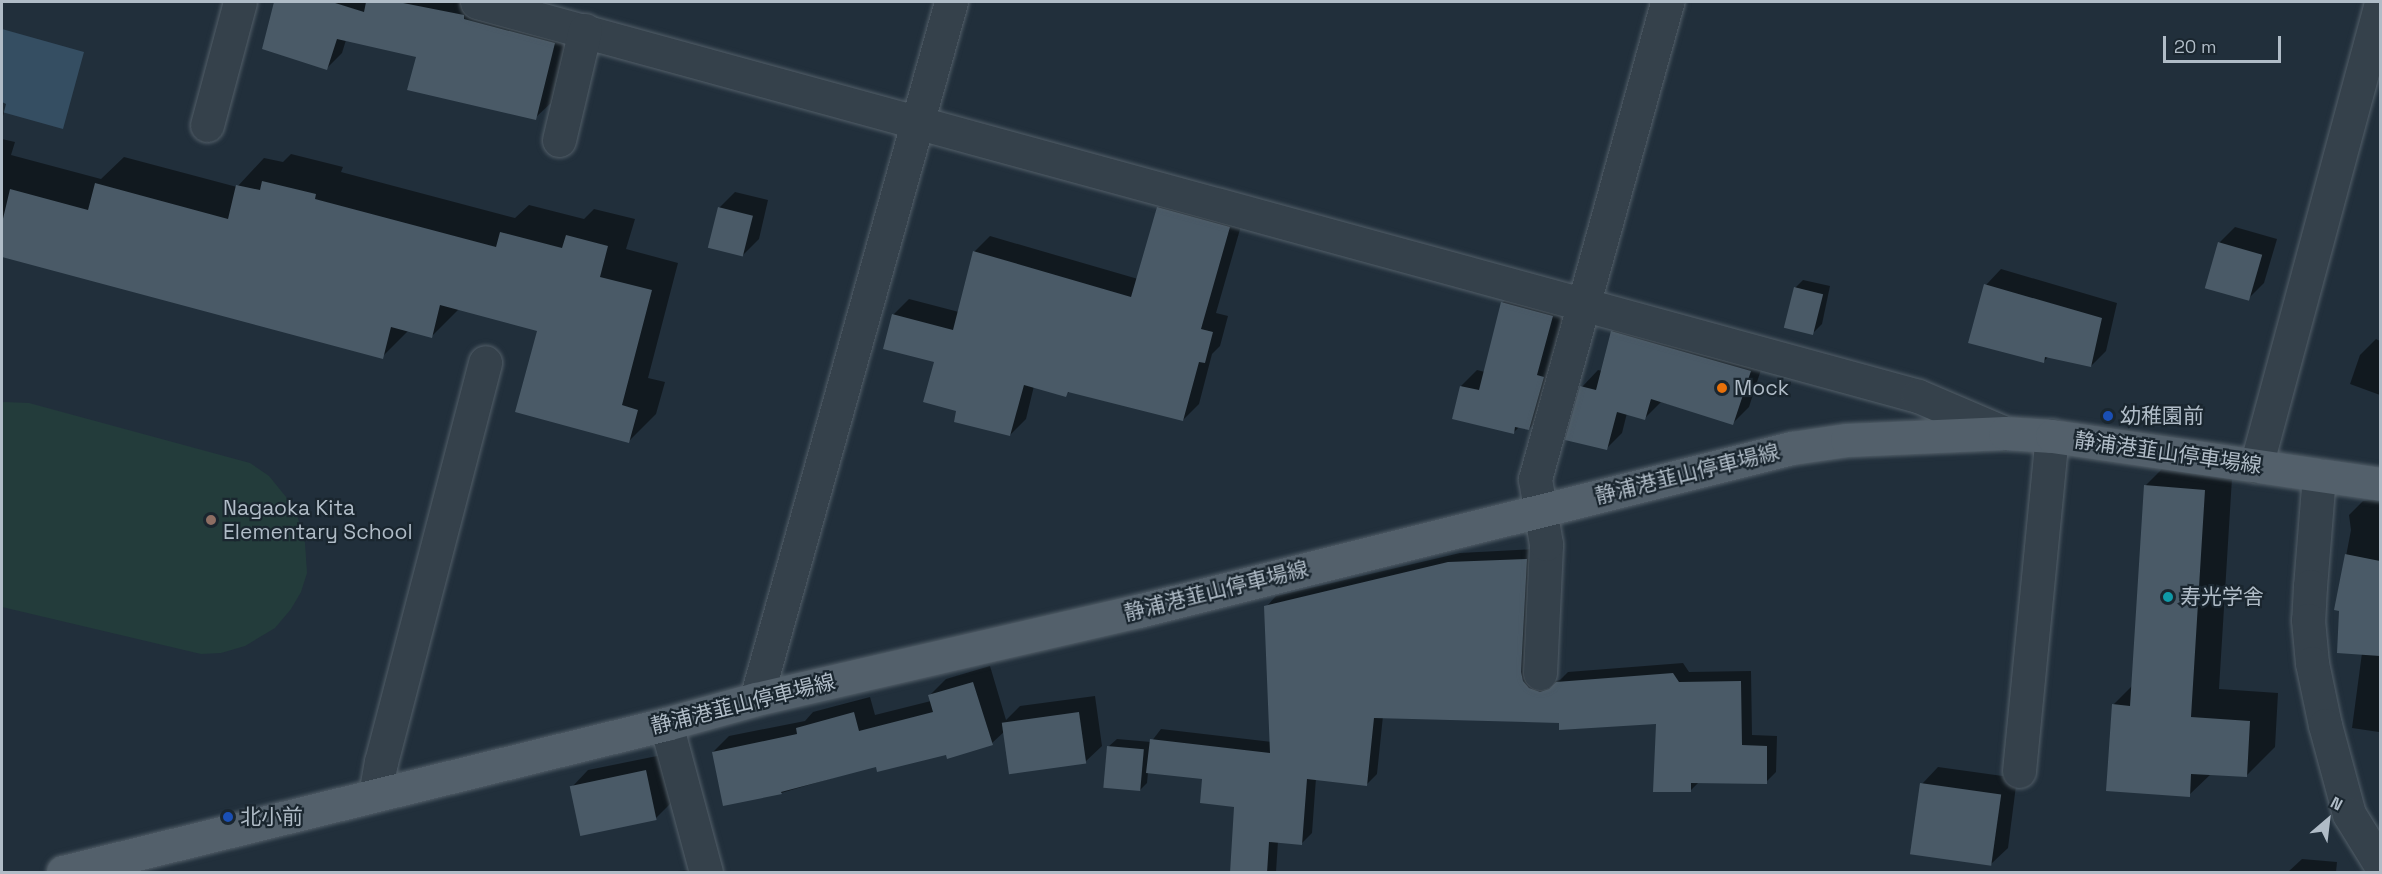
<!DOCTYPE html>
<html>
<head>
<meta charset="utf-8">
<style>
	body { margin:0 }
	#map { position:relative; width:2382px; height:874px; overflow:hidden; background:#212f3b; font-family:"Space Grotesk","Noto Sans JP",sans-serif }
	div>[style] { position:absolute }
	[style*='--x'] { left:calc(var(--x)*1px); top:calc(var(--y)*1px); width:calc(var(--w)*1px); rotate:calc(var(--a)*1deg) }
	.green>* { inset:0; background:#233c3b }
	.water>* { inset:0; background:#354e62 }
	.shadow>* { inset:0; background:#0007 }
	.building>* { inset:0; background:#4a5a67; transform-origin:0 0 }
	.roads { filter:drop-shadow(0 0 2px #535f69) drop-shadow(0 0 2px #535f69) }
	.minor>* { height:33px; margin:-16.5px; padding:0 16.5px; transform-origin:16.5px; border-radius:16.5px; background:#35414b }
	.major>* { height:33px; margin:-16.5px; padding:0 16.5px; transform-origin:16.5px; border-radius:16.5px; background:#53606b }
	.dots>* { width:16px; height:16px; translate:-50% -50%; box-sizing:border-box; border:3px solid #1a262f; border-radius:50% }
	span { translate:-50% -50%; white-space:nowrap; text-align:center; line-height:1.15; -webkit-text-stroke:4.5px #1a262f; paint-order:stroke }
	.poi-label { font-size:21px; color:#b0bcc7 }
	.left { translate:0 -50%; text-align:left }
	.street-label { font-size:21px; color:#b0bcc7 }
	.frame { position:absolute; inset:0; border:3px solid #b0bcc7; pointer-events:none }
	.north { position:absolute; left:2298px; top:790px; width:60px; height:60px; -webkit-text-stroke:4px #1a262f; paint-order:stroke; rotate:28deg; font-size:16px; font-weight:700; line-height:24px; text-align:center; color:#b0bcc7 }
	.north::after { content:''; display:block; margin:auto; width:21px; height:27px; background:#b0bcc7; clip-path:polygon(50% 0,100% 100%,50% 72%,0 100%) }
	.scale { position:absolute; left:2163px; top:36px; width:118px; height:27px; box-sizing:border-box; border:3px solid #b0bcc7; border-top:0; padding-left:8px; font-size:18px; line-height:21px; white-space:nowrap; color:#b0bcc7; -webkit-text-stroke:4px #1a262f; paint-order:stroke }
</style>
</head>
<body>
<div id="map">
	<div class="green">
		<div style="clip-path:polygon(4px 402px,29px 403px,250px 463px,269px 476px,295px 508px,305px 543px,307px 573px,301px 592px,291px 609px,275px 628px,245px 646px,221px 653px,201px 654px,2px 607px,2px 403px)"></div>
	</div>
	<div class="water">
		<div style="clip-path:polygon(2px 29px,84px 52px,63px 129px,2px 112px)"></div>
	</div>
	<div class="shadow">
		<div style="clip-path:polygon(276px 2px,479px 2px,570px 27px,551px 103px,535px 118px,418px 56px,346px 40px,342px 53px,327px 68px,264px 48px)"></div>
		<div style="clip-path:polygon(2px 102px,6px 104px,2px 120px)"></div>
		<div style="clip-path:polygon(2px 139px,15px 142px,11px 155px,101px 179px,124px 157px,237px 187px,264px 158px,283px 162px,291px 154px,343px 167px,341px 172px,515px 218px,529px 205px,584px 219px,594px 209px,635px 219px,626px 249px,678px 263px,648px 378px,665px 382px,656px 414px,629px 441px,539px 330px,459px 309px,432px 336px,409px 330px,382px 357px,2px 256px)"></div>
		<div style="clip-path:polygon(735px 192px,768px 200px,759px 239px,743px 255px,719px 208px)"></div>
		<div style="clip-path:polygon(1174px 192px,1245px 212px,1216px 313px,1228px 316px,1220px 346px,1212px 354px,1199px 404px,1183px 420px,1070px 391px,1066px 395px,1034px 386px,1026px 419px,1010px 435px,958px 409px,935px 361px,893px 315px,909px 299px,959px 312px,974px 252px,990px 236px,1138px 279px,1158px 208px)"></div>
		<div style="clip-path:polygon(2235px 227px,2277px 239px,2264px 283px,2248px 299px,2219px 243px)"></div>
		<div style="clip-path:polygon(2001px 269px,2117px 303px,2106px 351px,2091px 366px,2049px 356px,2043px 362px,1986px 285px)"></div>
		<div style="clip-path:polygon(1803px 280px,1830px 286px,1822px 324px,1814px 332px,1795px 288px)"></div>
		<div style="clip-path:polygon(1519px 286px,1568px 299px,1545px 412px,1529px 429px,1520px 426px,1513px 433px,1461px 386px,1477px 370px,1485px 372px,1503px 302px)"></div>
		<div style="clip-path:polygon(1628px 316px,1766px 354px,1749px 407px,1733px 423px,1661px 402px,1645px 418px,1627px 413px,1622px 433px,1606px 449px,1582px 387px,1598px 370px,1602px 371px,1612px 332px)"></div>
		<div style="clip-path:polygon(2376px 339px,2380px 341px,2380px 395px,2350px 384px,2360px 355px)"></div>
		<div style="clip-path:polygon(2174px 457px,2233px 462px,2219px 689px,2278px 693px,2275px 747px,2246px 776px,2211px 774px,2189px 795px,2113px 705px,2133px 685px,2145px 486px)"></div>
		<div style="clip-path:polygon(2380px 499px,2380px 731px,2379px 732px,2352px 728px,2362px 653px,2341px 610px,2336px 609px,2351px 530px,2349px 515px,2363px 501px)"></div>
		<div style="clip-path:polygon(1536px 549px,1551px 682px,1560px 680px,1568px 672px,1683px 663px,1689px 672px,1751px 671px,1752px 735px,1777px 736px,1776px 772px,1766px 782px,1700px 781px,1690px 791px,1658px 722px,1383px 716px,1377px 774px,1366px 785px,1316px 778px,1312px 833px,1302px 843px,1278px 841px,1276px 872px,1231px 872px,1235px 805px,1203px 778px,1148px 772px,1147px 783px,1139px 791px,1108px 747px,1117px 739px,1151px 742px,1161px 729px,1272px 742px,1266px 607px,1276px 596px,1460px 553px)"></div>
		<div style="clip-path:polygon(990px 666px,1006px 720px,1020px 706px,1095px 696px,1102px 746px,1085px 762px,1005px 731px,992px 743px,877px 765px,781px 793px,713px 752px,729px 736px,805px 721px,813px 712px,870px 697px,875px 715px,931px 701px,929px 696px,946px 679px)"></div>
		<div style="clip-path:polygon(662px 755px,672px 802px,656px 818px,572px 787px,588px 770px)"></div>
		<div style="clip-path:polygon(1938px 767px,2017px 778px,2008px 848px,1991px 864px,1922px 784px)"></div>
		<div style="clip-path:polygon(2302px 859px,2337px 862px,2336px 872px,2288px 872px)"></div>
		<div style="clip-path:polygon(711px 869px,711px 872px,661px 872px)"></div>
	</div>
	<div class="building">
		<div style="clip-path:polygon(274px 2px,332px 2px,364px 12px,366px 2px,398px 2px,464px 15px,464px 19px,555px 43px,536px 120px,407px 90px,416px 57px,337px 39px,327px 70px,262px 49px)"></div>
		<div style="clip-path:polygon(262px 181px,316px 194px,315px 199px,496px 247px,500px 232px,562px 248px,566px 235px,608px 246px,600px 277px,652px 290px,622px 405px,638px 410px,629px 443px,515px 412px,537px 331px,440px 305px,432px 338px,391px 327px,383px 359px,2px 257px,2px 223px,10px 189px,88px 210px,95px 183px,228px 219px,236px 185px,260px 190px)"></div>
		<div style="left:718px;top:207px;width:36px;height:42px;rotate:14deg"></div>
		<div style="clip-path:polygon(1157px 207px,1230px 227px,1201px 329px,1213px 332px,1205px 363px,1199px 362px,1183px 421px,1068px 392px,1066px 397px,1024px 385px,1010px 436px,954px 422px,956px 411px,923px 402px,934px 362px,883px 349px,892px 314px,953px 330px,973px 251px,1131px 297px)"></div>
		<div style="left:2218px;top:242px;width:46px;height:48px;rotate:16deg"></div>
		<div style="clip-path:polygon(1984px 284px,2102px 318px,2091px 367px,2045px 357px,2044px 363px,1968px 343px)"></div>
		<div style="left:1794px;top:287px;width:30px;height:42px;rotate:14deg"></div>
		<div style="clip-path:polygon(1501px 302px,1553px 316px,1537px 375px,1544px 377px,1529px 430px,1515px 427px,1514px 434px,1452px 419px,1460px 386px,1479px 390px)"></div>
		<div style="clip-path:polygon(1611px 331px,1751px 371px,1733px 425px,1651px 399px,1645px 420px,1617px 412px,1607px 450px,1565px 440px,1580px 386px,1596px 390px)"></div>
		<div style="clip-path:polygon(2144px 485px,2205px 490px,2191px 717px,2250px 721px,2247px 777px,2191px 774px,2190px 797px,2106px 791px,2112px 704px,2130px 706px)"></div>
		<div style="clip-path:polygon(2345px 554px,2380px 561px,2380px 656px,2337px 653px,2339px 611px,2334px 610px)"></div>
		<div style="clip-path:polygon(1527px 559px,1521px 672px,1523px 681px,1529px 688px,1540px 692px,1549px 689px,1556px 682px,1673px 673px,1679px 682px,1741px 681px,1742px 745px,1767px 746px,1767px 784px,1691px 783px,1691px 792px,1653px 792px,1656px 724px,1559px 730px,1559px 723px,1374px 718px,1367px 786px,1307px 779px,1302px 845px,1269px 842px,1267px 873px,1230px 873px,1234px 807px,1200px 803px,1202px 779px,1146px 773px,1150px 739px,1270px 753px,1264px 606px,1448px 562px)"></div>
		<div style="clip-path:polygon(973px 682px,993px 745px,947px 759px,946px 755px,877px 772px,876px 767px,781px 792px,782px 794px,723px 806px,712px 752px,797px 734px,796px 728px,854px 712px,859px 731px,933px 712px,928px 695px)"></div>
		<div style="left:1079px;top:712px;width:52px;height:78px;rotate:82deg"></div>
		<div style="left:1107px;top:746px;width:37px;height:42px;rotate:5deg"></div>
		<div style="left:646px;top:770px;width:51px;height:78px;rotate:78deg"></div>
		<div style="left:1920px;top:783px;width:82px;height:72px;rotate:8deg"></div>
	</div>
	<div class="roads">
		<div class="minor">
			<div style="--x:477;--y:2;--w:1494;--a:15.29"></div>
			<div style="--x:1918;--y:396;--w:95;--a:23"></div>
			<div style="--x:207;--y:125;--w:127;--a:-75"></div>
			<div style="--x:559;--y:140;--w:113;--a:-76.7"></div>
			<div style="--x:2256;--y:466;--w:477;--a:-74.9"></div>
			<div style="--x:2319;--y:475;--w:111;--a:94.6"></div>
			<div style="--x:2310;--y:586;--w:34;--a:93"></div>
			<div style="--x:2308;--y:620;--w:43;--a:84.7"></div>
			<div style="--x:2312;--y:663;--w:63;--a:78.2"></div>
			<div style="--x:2325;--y:725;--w:92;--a:74.9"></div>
			<div style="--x:2349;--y:814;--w:55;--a:58.3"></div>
			<div style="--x:1540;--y:673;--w:129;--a:-87.3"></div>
			<div style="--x:1546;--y:544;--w:66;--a:-99.6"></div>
			<div style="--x:1535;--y:479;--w:495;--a:-74.5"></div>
			<div style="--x:756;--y:699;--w:724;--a:-74.37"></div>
			<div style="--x:666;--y:724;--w:153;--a:74.9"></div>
			<div style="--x:2019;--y:771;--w:337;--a:-84.4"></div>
			<div style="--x:375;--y:795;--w:34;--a:-80"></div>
			<div style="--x:381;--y:762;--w:413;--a:-75.4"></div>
		</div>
		<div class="major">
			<div style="--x:63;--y:872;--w:621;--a:-13.79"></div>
			<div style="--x:666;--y:724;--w:93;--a:-15.5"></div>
			<div style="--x:756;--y:699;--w:392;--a:-13"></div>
			<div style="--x:1138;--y:611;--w:674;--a:-14"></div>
			<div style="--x:1792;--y:448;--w:56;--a:-8.3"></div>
			<div style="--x:1847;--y:440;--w:158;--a:-2.5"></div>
			<div style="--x:2005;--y:433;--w:47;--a:3.7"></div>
			<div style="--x:2052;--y:436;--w:331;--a:8.3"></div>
		</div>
	</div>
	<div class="dots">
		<div style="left:1722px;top:388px;background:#e8710a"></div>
		<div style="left:2108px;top:416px;background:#1a4fb4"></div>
		<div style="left:211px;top:520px;background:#8d6e63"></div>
		<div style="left:2168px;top:597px;background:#0f9aa8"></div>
		<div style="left:228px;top:817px;background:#1a4fb4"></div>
	</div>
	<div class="poi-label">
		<span class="left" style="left:1734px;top:388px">Mock</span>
		<span class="left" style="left:2120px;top:416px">幼稚園前</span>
		<span class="left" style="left:223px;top:520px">Nagaoka Kita<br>Elementary School</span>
		<span class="left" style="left:2180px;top:597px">寿光学舎</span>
		<span class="left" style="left:240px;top:817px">北小前</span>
	</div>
	<div class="street-label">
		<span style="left:2168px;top:453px;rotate:8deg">静浦港韮山停車場線</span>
		<span style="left:1687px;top:474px;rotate:-14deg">静浦港韮山停車場線</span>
		<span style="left:1216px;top:591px;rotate:-14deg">静浦港韮山停車場線</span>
		<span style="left:743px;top:704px;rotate:-14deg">静浦港韮山停車場線</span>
	</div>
	<div class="frame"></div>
	<div class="north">N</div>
	<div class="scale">20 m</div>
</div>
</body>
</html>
